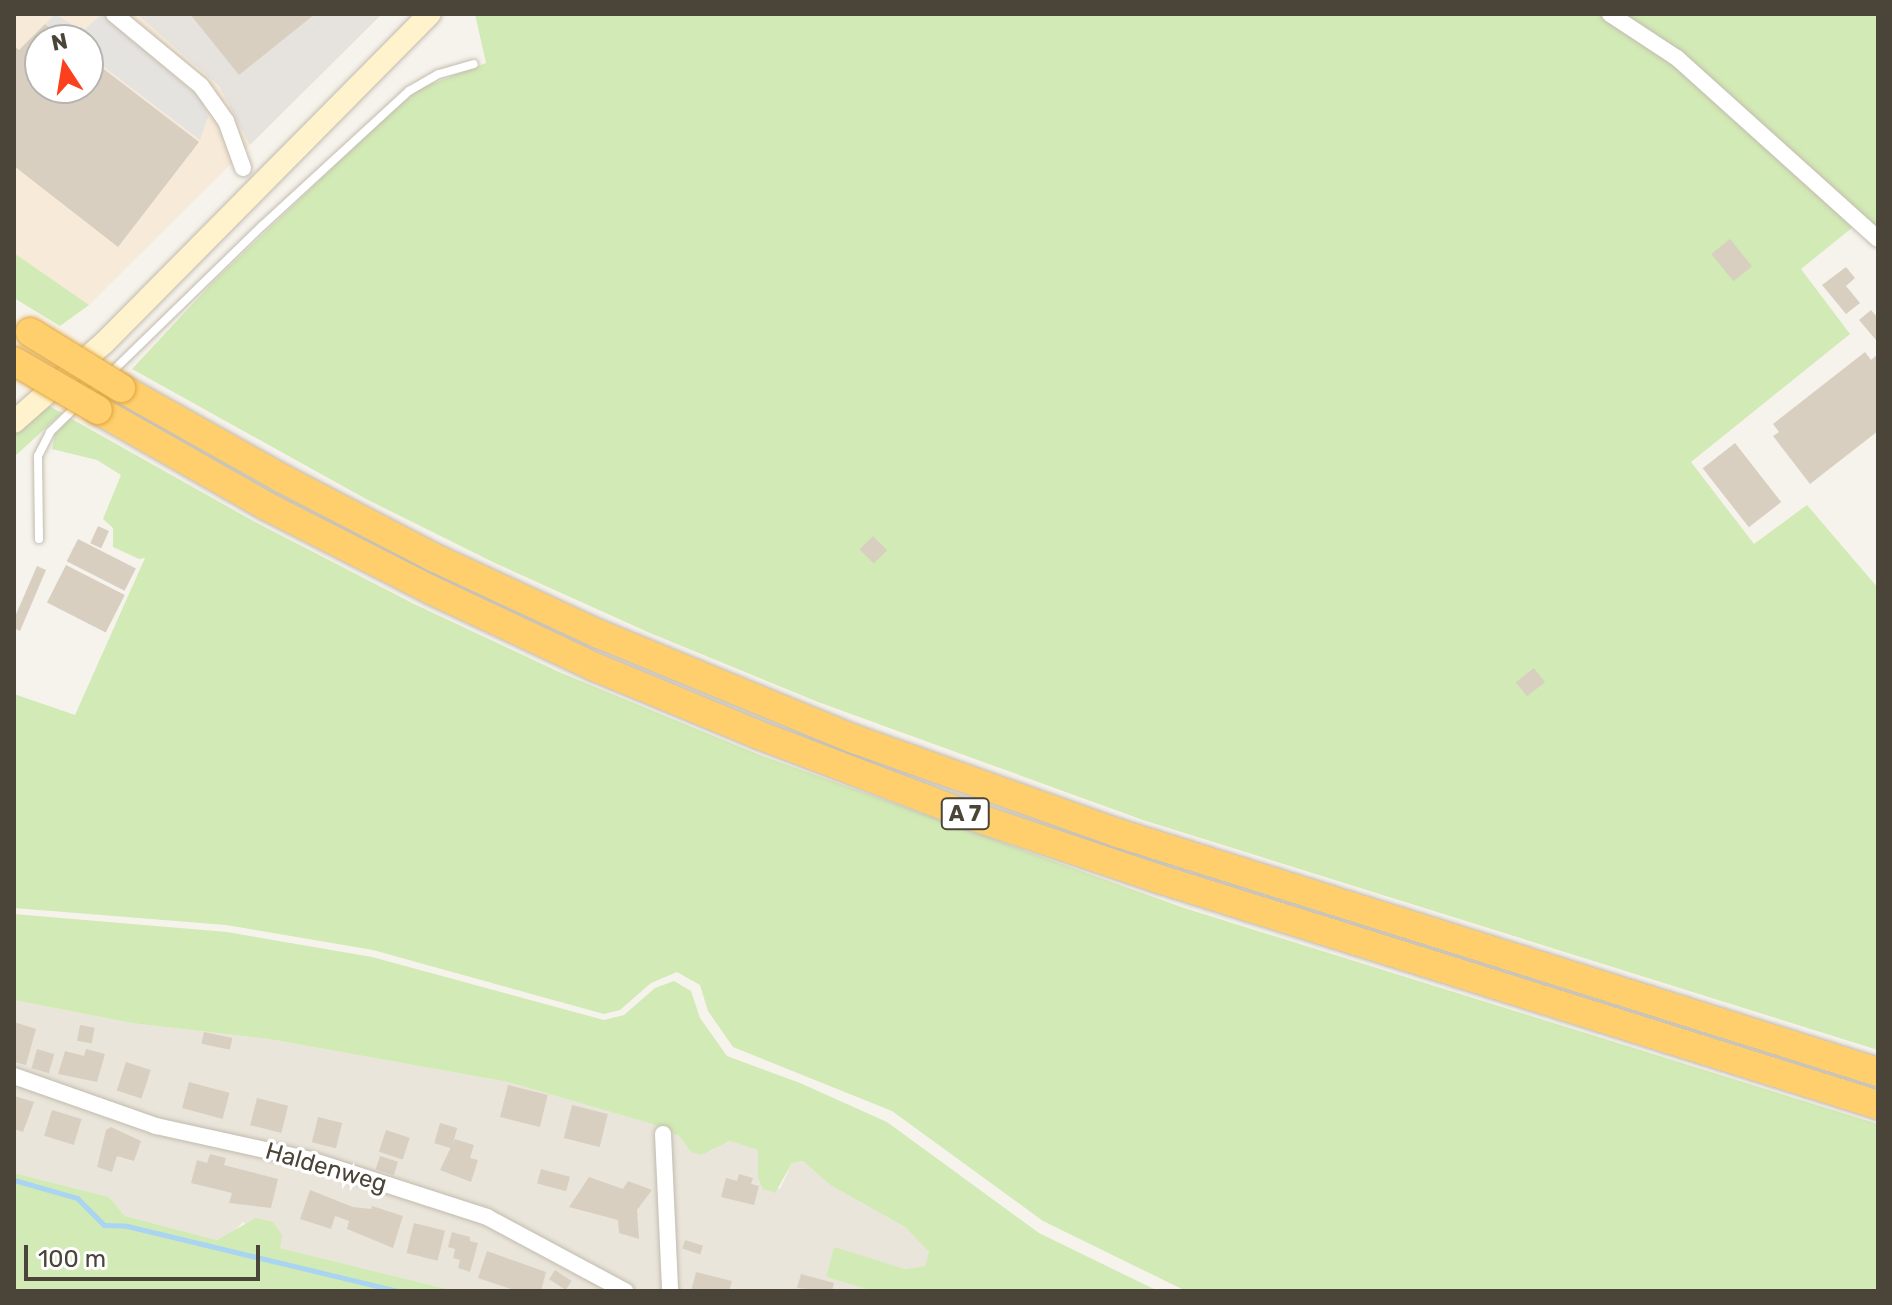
<!DOCTYPE html>
<html>
<head>
<meta charset="utf-8">
<style>
	body { margin:0 }
	#map { position:relative; width:1892px; height:1305px; overflow:hidden; background:#f6f3ec; font-family:Rubik,sans-serif }
	div>[style] { position:absolute }
	[style*='--x'] { left:calc(var(--x)*1px); top:calc(var(--y)*1px); width:calc(var(--w)*1px); rotate:calc(var(--a)*1deg) }
	.residential>* { inset:0; background:#eae5da }
	.commercial>* { inset:0; background:#f7ead8 }
	.industrial>* { inset:0; background:#e6e2dd }
	.green>* { inset:0; background:#d2eab5 }
	.parking>* { inset:0; background:#e5e3e0 }
	.stream>* { height:5px; margin:-2.5px; padding:0 2.5px; transform-origin:2.5px; border-radius:2.5px; background:#a9d4f2 }
	.building>* { inset:0; background:#d8cfc1; transform-origin:0 0 }
	.roads { filter:drop-shadow(0 0 2px #c2bbae) drop-shadow(0 0 2px #c2bbae) }
	.service>* { height:8px; margin:-4px; padding:0 4px; transform-origin:4px; border-radius:4px; background:#fff }
	.minor>* { height:16px; margin:-8px; padding:0 8px; transform-origin:8px; border-radius:8px; background:#fff }
	.secondary>* { height:22px; margin:-11px; padding:0 11px; transform-origin:11px; border-radius:11px; background:#fff3cd }
	.motorway>* { height:28px; margin:-14px; padding:0 14px; transform-origin:14px; border-radius:14px; background:#ffcf6e }
	.bridges { filter:drop-shadow(0 0 2px #e0a43c) drop-shadow(0 0 2px #e0a43c) }
	.motorway-bridge>* { height:28px; margin:-14px; padding:0 14px; transform-origin:14px; border-radius:14px; background:#ffcf6e }
	span { translate:-50% -50%; white-space:nowrap; text-align:center; line-height:1.15; -webkit-text-stroke:7px #fff; paint-order:stroke }
	.shield-label span { padding:2px 6px; background:#fff; border:2px solid; border-radius:6px; -webkit-text-stroke-width:0 }
	.shield-label { font-size:22px; color:#4b4439; font-weight:700 }
	.street-label { font-size:24px; color:#4b4439 }
	.frame { position:absolute; inset:0; border:16px solid #4b4439; pointer-events:none }
	.north { position:absolute; left:24px; top:24px; width:80px; height:80px; box-sizing:border-box; background:#fff; border:2px solid #b7b4b0; border-radius:50%; rotate:348deg; font-size:22px; font-weight:700; line-height:32px; text-align:center; color:#4b4439 }
	.north::after { content:''; display:block; margin:auto; width:28px; height:36px; background:#fc3f1d; clip-path:polygon(50% 0,100% 100%,50% 72%,0 100%) }
	.scale { position:absolute; left:24px; top:1245px; width:236px; height:36px; box-sizing:border-box; border:4px solid #4b4439; border-top:0; padding-left:10px; font-size:24px; line-height:28px; white-space:nowrap; color:#4b4439; -webkit-text-stroke:6px #fff; paint-order:stroke }
</style>
</head>
<body>
<div id="map">
	<div class="residential">
		<div style="clip-path:polygon(14px 1000px,131px 1023px,269px 1039px,508px 1082px,652px 1124px,679px 1136px,691px 1152px,712px 1150px,730px 1141px,758px 1150px,758px 1178px,780px 1189px,792px 1163px,803px 1161px,830px 1185px,905px 1227px,929px 1252px,925px 1266px,905px 1269px,834px 1248px,826px 1277px,873px 1291px,470px 1291px,443px 1288px,280px 1248px,243px 1222px,232px 1233px,217px 1240px,125px 1216px,109px 1197px,14px 1173px)"></div>
	</div>
	<div class="commercial">
		<div style="clip-path:polygon(evenodd,14px 14px,137px 14px,219px 86px,250px 145px,89px 305px,14px 253px,14px 14px,40px 40px,88px 40px,88px 88px,40px 88px,40px 40px)"></div>
	</div>
	<div class="industrial">
		<div style="clip-path:polygon(137px 14px,382px 14px,250px 145px,219px 86px)"></div>
	</div>
	<div class="green">
		<div style="clip-path:polygon(475px 14px,1878px 14px,1878px 239px,1858px 223px,1801px 269px,1850px 334px,1691px 462px,1754px 544px,1807px 505px,1878px 588px,1878px 1050px,1143px 820px,818px 702px,650px 633px,497px 564px,366px 499px,132px 369px,215px 280px,390px 113px,421px 88px,486px 63px)"></div>
		<div style="clip-path:polygon(14px 253px,89px 305px,60px 326px,14px 298px)"></div>
		<div style="clip-path:polygon(47px 405px,62px 413px,14px 457px,14px 433px)"></div>
		<div style="clip-path:polygon(70px 418px,255px 522px,414px 604px,559px 672px,760px 755px,1184px 908px,1878px 1124px,1878px 1291px,1186px 1291px,1043px 1221px,892px 1111px,733px 1047px,708px 1011px,700px 985px,677px 972px,651px 983px,620px 1010px,604px 1014px,373px 950px,226px 925px,14px 908px,14px 694px,75px 715px,145px 558px,139px 559px,113px 547px,113px 528px,103px 519px,121px 475px,97px 460px,52px 449px,55px 434px)"></div>
		<div style="clip-path:polygon(14px 914px,227px 932px,372px 957px,604px 1020px,624px 1015px,655px 988px,674px 981px,691px 991px,700px 1018px,727px 1056px,800px 1083px,887px 1122px,1039px 1233px,1158px 1291px,873px 1291px,826px 1277px,834px 1247px,905px 1269px,925px 1266px,929px 1252px,905px 1227px,830px 1185px,803px 1161px,792px 1163px,775px 1193px,763px 1189px,758px 1178px,758px 1150px,730px 1141px,701px 1155px,691px 1152px,679px 1136px,652px 1124px,508px 1082px,269px 1039px,131px 1023px,14px 1000px)"></div>
		<div style="clip-path:polygon(14px 1173px,109px 1197px,125px 1216px,217px 1240px,256px 1218px,273px 1222px,282px 1235px,280px 1248px,443px 1288px,470px 1291px,14px 1291px)"></div>
	</div>
	<div class="parking">
		<div style="clip-path:polygon(55px 14px,83px 31px,102px 14px,202px 100px,208px 117px,200px 140px,88px 55px,88px 40px,67px 40px,46px 24px)"></div>
	</div>
	<div class="stream">
		<div style="--x:14;--y:1180;--w:66;--a:15.9"></div>
		<div style="--x:77;--y:1198;--w:38;--a:45"></div>
		<div style="--x:104;--y:1225;--w:23;--a:2"></div>
		<div style="--x:127;--y:1226;--w:278;--a:13.5"></div>
	</div>
	<div class="building">
		<div style="clip-path:polygon(190px 14px,315px 14px,239px 75px)"></div>
		<div style="clip-path:polygon(45px 24px,66px 40px,40px 40px,40px 88px,88px 88px,88px 57px,199px 142px,118px 247px,14px 166px,14px 46px,19px 50px)"></div>
		<div style="left:1730px;top:239px;width:35px;height:24px;rotate:51deg"></div>
		<div style="clip-path:polygon(1846px 267px,1855px 278px,1846px 286px,1860px 303px,1846px 314px,1822px 285px)"></div>
		<div style="clip-path:polygon(1871px 310px,1878px 318px,1876px 340px,1859px 320px)"></div>
		<div style="clip-path:polygon(1865px 352px,1871px 360px,1878px 354px,1878px 431px,1810px 484px,1773px 436px,1779px 432px,1773px 424px)"></div>
		<div style="left:1735px;top:443px;width:75px;height:41px;rotate:52deg"></div>
		<div style="left:98px;top:526px;width:12px;height:19px;rotate:24deg"></div>
		<div style="left:873px;top:536px;width:20px;height:19px;rotate:45deg"></div>
		<div style="left:78px;top:539px;width:65px;height:25px;rotate:27deg"></div>
		<div style="left:66px;top:565px;width:66px;height:42px;rotate:27deg"></div>
		<div style="clip-path:polygon(37px 566px,46px 570px,20px 631px,14px 628px,14px 619px)"></div>
		<div style="left:1534px;top:668px;width:18px;height:23px;rotate:52deg"></div>
		<div style="clip-path:polygon(14px 1022px,36px 1029px,26px 1065px,14px 1062px)"></div>
		<div style="left:80px;top:1025px;width:15px;height:16px;rotate:11deg"></div>
		<div style="left:204px;top:1032px;width:29px;height:12px;rotate:12deg"></div>
		<div style="left:37px;top:1049px;width:18px;height:20px;rotate:16deg"></div>
		<div style="clip-path:polygon(86px 1049px,105px 1054px,97px 1082px,58px 1074px,65px 1051px,84px 1056px)"></div>
		<div style="left:126px;top:1062px;width:26px;height:30px;rotate:18deg"></div>
		<div style="left:189px;top:1082px;width:42px;height:27px;rotate:15deg"></div>
		<div style="left:508px;top:1085px;width:41px;height:33px;rotate:14deg"></div>
		<div style="clip-path:polygon(14px 1096px,34px 1102px,23px 1132px,14px 1129px)"></div>
		<div style="left:257px;top:1098px;width:32px;height:28px;rotate:14deg"></div>
		<div style="left:572px;top:1105px;width:37px;height:34px;rotate:14deg"></div>
		<div style="left:52px;top:1110px;width:31px;height:27px;rotate:17deg"></div>
		<div style="left:318px;top:1117px;width:25px;height:26px;rotate:14deg"></div>
		<div style="left:440px;top:1123px;width:18px;height:21px;rotate:16deg"></div>
		<div style="clip-path:polygon(111px 1127px,141px 1141px,134px 1161px,117px 1156px,112px 1172px,97px 1167px,106px 1130px)"></div>
		<div style="left:386px;top:1130px;width:25px;height:23px;rotate:18deg"></div>
		<div style="clip-path:polygon(455px 1139px,474px 1145px,470px 1158px,478px 1160px,471px 1182px,440px 1170px)"></div>
		<div style="clip-path:polygon(210px 1154px,226px 1158px,224px 1165px,278px 1179px,271px 1208px,229px 1203px,232px 1193px,191px 1183px,197px 1160px,207px 1163px)"></div>
		<div style="left:380px;top:1156px;width:19px;height:14px;rotate:18deg"></div>
		<div style="left:541px;top:1169px;width:30px;height:15px;rotate:15deg"></div>
		<div style="clip-path:polygon(739px 1174px,753px 1178px,751px 1184px,759px 1186px,754px 1205px,721px 1197px,726px 1178px,737px 1181px)"></div>
		<div style="clip-path:polygon(589px 1177px,623px 1189px,628px 1181px,652px 1190px,637px 1210px,639px 1239px,619px 1233px,618px 1220px,569px 1207px)"></div>
		<div style="clip-path:polygon(310px 1190px,353px 1207px,371px 1209px,372px 1206px,403px 1216px,393px 1248px,347px 1229px,349px 1221px,335px 1216px,331px 1229px,300px 1219px)"></div>
		<div style="left:414px;top:1223px;width:32px;height:31px;rotate:14deg"></div>
		<div style="clip-path:polygon(452px 1232px,470px 1237px,470px 1241px,478px 1243px,470px 1272px,458px 1268px,460px 1260px,453px 1258px,455px 1249px,448px 1247px)"></div>
		<div style="left:685px;top:1240px;width:19px;height:9px;rotate:18deg"></div>
		<div style="clip-path:polygon(487px 1251px,546px 1272px,541px 1291px,517px 1291px,478px 1278px)"></div>
		<div style="left:555px;top:1270px;width:20px;height:11px;rotate:33deg"></div>
		<div style="clip-path:polygon(696px 1272px,732px 1281px,729px 1291px,691px 1291px)"></div>
		<div style="clip-path:polygon(801px 1274px,834px 1283px,832px 1291px,797px 1288px)"></div>
	</div>
	<div class="roads">
		<div class="service">
			<div style="--x:39;--y:539;--w:83;--a:-90.7"></div>
			<div style="--x:38;--y:456;--w:27;--a:-63"></div>
			<div style="--x:50;--y:432;--w:296;--a:-44.2"></div>
			<div style="--x:262;--y:226;--w:200;--a:-42.6"></div>
			<div style="--x:409;--y:91;--w:34;--a:-30"></div>
			<div style="--x:439;--y:74;--w:36;--a:-16"></div>
		</div>
		<div class="minor">
			<div style="--x:114;--y:14;--w:113;--a:39.6"></div>
			<div style="--x:201;--y:86;--w:43;--a:54.5"></div>
			<div style="--x:226;--y:121;--w:50;--a:70.1"></div>
			<div style="--x:1610;--y:14;--w:80;--a:33.3"></div>
			<div style="--x:1677;--y:58;--w:270;--a:42"></div>
			<div style="--x:14;--y:1076;--w:151;--a:19.4"></div>
			<div style="--x:156;--y:1126;--w:159;--a:12.4"></div>
			<div style="--x:311;--y:1160;--w:185;--a:17.9"></div>
			<div style="--x:487;--y:1217;--w:157;--a:28.2"></div>
			<div style="--x:663;--y:1134;--w:157;--a:87.4"></div>
		</div>
		<div class="secondary">
			<div style="--x:14;--y:422;--w:120;--a:-41.3"></div>
			<div style="--x:104;--y:343;--w:463;--a:-45.3"></div>
		</div>
		<div class="motorway">
			<div style="--x:121;--y:388;--w:186;--a:29.3"></div>
			<div style="--x:283;--y:479;--w:171;--a:27.5"></div>
			<div style="--x:435;--y:558;--w:181;--a:24.9"></div>
			<div style="--x:599;--y:634;--w:276;--a:22.4"></div>
			<div style="--x:854;--y:739;--w:280;--a:19.6"></div>
			<div style="--x:1118;--y:833;--w:797;--a:17.46"></div>
			<div style="--x:98;--y:410;--w:193;--a:29.7"></div>
			<div style="--x:266;--y:506;--w:185;--a:27"></div>
			<div style="--x:431;--y:590;--w:183;--a:25.2"></div>
			<div style="--x:597;--y:668;--w:172;--a:22.5"></div>
			<div style="--x:756;--y:734;--w:218;--a:20.9"></div>
			<div style="--x:960;--y:812;--w:210;--a:18.6"></div>
			<div style="--x:1159;--y:879;--w:754;--a:17.45"></div>
		</div>
	</div>
	<div class="bridges">
		<div class="motorway-bridge">
			<div style="--x:30;--y:332;--w:107;--a:31.6"></div>
			<div style="--x:14;--y:361;--w:97;--a:30.3"></div>
		</div>
	</div>
	<div class="shield-label">
		<span style="left:965px;top:814px">A 7</span>
	</div>
	<div class="street-label">
		<span style="left:326px;top:1168px;rotate:16deg">Haldenweg</span>
	</div>
	<div class="frame"></div>
	<div class="north">N</div>
	<div class="scale">100 m</div>
</div>
</body>
</html>
